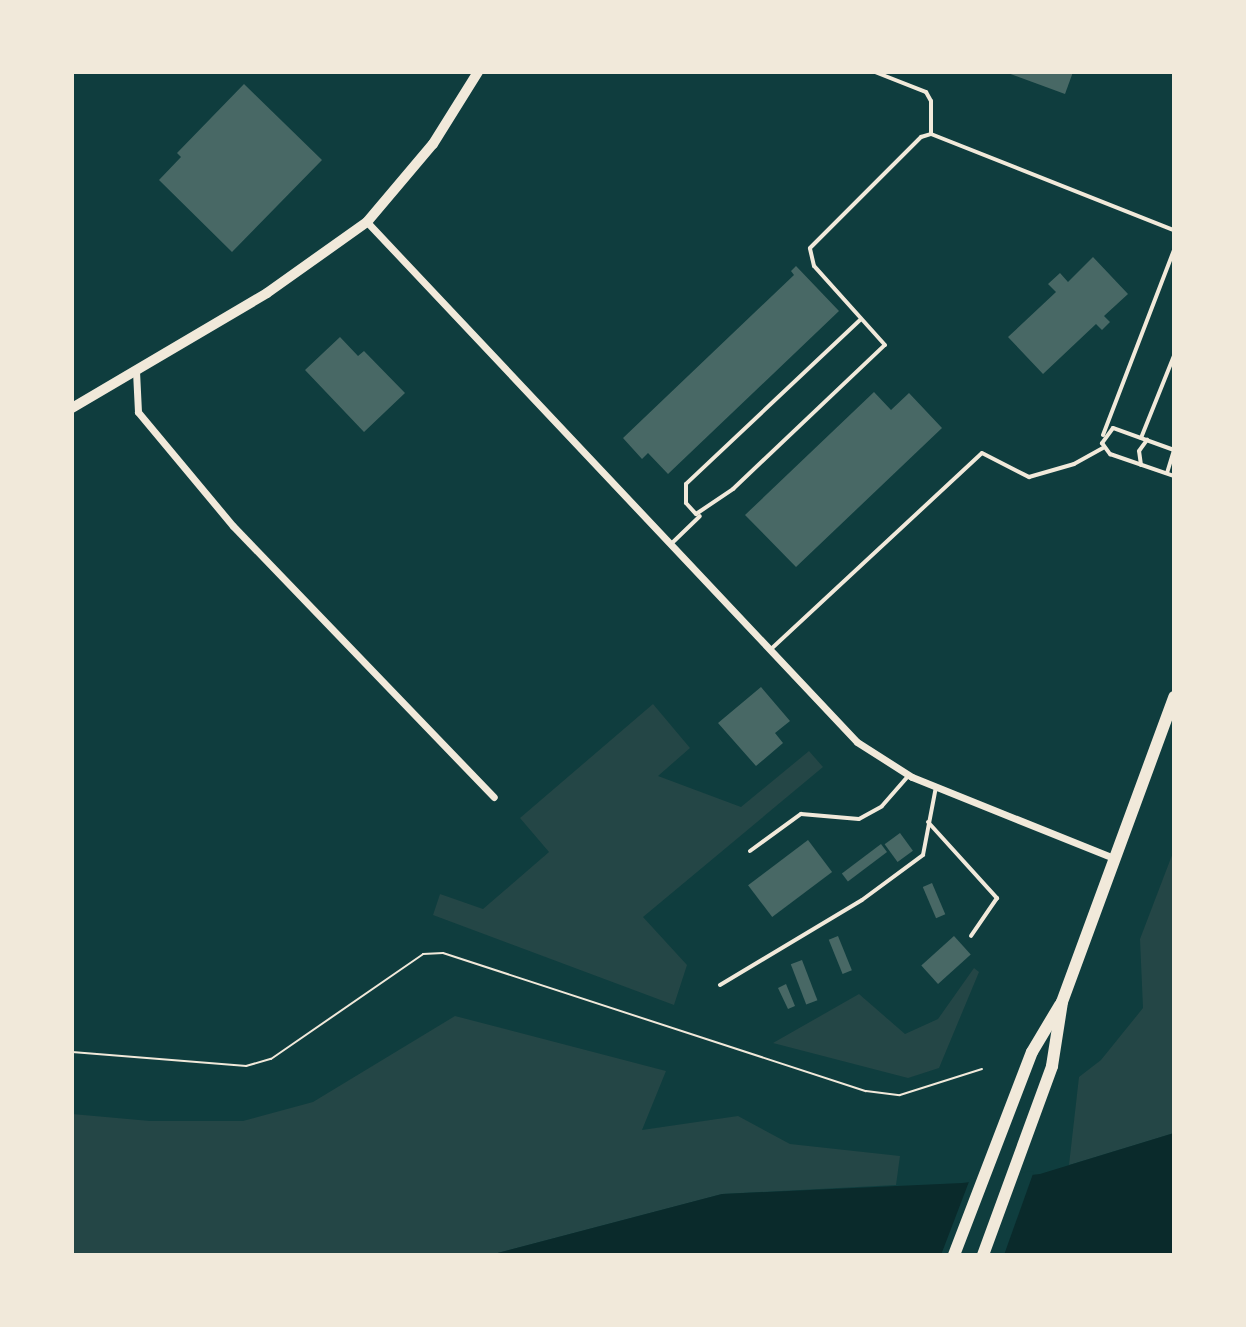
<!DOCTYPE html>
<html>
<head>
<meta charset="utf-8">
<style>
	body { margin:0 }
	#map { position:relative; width:1246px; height:1327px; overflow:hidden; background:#0f3d3e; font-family:Montserrat,sans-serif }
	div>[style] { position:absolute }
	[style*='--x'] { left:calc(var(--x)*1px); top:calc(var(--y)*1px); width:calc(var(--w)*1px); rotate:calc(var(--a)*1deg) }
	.green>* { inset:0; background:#244646 }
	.water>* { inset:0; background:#0a2a2b }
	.pier>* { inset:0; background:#0f3d3e }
	.building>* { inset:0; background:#486865; transform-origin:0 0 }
	.path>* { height:2px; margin:-1px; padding:0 1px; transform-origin:1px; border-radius:1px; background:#f1e9da }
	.service>* { height:4px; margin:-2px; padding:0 2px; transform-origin:2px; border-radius:2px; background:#f1e9da }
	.minor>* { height:7px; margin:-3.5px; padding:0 3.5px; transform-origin:3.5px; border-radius:3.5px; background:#f1e9da }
	.secondary>* { height:10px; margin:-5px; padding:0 5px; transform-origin:5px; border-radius:5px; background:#f1e9da }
	.primary>* { height:12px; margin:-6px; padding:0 6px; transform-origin:6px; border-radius:6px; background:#f1e9da }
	span { translate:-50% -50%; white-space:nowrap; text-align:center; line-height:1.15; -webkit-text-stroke:6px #f1e9da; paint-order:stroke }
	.frame { position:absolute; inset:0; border:74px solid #f1e9da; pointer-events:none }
</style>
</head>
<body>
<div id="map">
	<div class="green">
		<div style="clip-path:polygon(653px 704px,690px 748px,658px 776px,741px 807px,809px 751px,823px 767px,643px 917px,687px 965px,674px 1005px,433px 915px,440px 894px,483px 909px,549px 852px,520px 818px)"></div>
		<div style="clip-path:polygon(1174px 850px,1174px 1133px,1069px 1165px,1079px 1077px,1101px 1060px,1143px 1008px,1140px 939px)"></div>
		<div style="clip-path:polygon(974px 968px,979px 972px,939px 1068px,908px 1078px,773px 1043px,859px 994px,905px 1034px,938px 1019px)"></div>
		<div style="clip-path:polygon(455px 1016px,666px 1071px,642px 1130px,738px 1116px,790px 1144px,900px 1156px,896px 1185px,722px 1194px,490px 1255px,72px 1255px,72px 1114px,150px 1121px,243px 1121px,313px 1102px)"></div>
	</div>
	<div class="water">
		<div style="clip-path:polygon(1174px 1133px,1174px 1255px,490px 1255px,722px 1194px,962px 1183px,1040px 1174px)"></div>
	</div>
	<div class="pier">
		<div style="clip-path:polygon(1034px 1171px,1004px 1255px,941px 1255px,970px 1179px)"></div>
	</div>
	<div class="building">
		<div style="clip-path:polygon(1005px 72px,1073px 72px,1065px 94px)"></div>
		<div style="clip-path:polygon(244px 84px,322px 160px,232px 252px,159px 180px,181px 157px,177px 153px)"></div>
		<div style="clip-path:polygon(1093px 257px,1128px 294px,1104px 316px,1110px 322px,1102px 330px,1096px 324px,1043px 374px,1008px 337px,1056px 292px,1048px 284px,1060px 273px,1068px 282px)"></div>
		<div style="clip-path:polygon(796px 266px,839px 311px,668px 474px,648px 453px,642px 459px,623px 438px,794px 275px,791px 271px)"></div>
		<div style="clip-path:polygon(340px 337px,358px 356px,364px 351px,405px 393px,364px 432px,305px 370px)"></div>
		<div style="clip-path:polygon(874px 392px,891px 410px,909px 393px,942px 428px,796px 567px,745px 515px)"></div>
		<div style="clip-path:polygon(761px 687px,790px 721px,775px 733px,783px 743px,756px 766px,718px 723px)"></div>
		<div style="left:900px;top:833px;width:22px;height:19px;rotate:54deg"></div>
		<div style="left:808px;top:840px;width:40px;height:75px;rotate:53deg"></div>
		<div style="left:881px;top:844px;width:10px;height:49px;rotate:53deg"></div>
		<div style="left:932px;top:883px;width:34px;height:10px;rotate:67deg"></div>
		<div style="left:838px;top:936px;width:37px;height:10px;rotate:68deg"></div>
		<div style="left:954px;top:936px;width:25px;height:44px;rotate:48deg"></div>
		<div style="left:802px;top:960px;width:43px;height:12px;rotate:69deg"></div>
		<div style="clip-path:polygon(786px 984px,795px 1006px,788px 1009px,778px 988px)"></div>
	</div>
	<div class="path">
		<div style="--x:72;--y:1052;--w:175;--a:4.6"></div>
		<div style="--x:246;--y:1066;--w:26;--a:-16"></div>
		<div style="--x:271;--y:1059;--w:185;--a:-34.6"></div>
		<div style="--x:423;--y:954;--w:20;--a:-3"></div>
		<div style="--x:443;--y:953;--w:445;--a:18.1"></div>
		<div style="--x:866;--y:1091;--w:34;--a:7"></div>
		<div style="--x:900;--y:1095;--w:86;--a:-17.6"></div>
	</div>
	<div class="service">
		<div style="--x:875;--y:72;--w:55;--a:21.4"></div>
		<div style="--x:926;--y:92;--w:10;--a:61"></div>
		<div style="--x:931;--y:101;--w:33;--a:90"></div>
		<div style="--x:860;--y:320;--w:239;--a:136.7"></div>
		<div style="--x:686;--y:484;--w:19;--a:90"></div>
		<div style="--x:686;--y:503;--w:15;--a:48"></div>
		<div style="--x:696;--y:514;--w:45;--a:-34"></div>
		<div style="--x:733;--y:489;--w:209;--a:-43.5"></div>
		<div style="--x:885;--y:345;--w:106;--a:-131.9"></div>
		<div style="--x:814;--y:266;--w:18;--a:-103"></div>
		<div style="--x:810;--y:248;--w:157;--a:-45"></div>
		<div style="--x:921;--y:137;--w:10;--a:-17"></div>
		<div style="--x:931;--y:134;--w:261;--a:21.6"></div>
		<div style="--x:1103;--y:435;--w:198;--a:-69"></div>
		<div style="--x:1141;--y:438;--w:88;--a:-68.1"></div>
		<div style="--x:1174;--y:450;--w:65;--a:-160.2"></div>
		<div style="--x:1113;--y:428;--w:19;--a:126"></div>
		<div style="--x:1102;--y:443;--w:14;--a:54"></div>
		<div style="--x:1110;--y:454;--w:68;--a:19"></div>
		<div style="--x:1141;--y:465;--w:14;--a:-98"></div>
		<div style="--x:1139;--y:451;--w:14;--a:-54"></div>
		<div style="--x:1167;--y:473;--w:24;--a:-73"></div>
		<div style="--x:671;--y:544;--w:40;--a:-44"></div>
		<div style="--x:770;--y:650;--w:289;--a:-42.9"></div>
		<div style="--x:982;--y:453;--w:53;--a:27.1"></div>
		<div style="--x:1029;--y:477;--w:47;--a:-16.1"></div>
		<div style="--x:1074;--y:464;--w:33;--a:-29"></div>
		<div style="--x:928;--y:822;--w:103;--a:47.8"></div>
		<div style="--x:997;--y:898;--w:46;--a:124.4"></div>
		<div style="--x:750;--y:851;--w:63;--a:-36"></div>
		<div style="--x:801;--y:814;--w:58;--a:4.9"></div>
		<div style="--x:859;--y:819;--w:26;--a:-29"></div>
		<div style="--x:882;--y:806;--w:41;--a:-48.9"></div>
		<div style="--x:720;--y:985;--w:165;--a:-30.9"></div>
		<div style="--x:862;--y:900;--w:76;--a:-36.4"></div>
		<div style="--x:923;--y:855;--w:69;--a:-79.2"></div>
	</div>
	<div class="minor">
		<div style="--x:367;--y:222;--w:714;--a:46.7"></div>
		<div style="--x:857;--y:742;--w:65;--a:32.5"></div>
		<div style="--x:912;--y:777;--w:218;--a:21.9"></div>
		<div style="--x:136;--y:371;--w:41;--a:87.2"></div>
		<div style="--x:138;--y:412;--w:148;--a:50.2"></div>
		<div style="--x:233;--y:526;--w:376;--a:46.1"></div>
	</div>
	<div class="secondary">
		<div style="--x:72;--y:408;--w:226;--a:-30.5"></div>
		<div style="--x:267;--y:293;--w:123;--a:-35.4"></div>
		<div style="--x:367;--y:222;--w:102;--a:-49.8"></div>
		<div style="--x:433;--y:144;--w:85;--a:-58"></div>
	</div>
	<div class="primary">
		<div style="--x:954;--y:1255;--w:217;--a:-69"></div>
		<div style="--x:1032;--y:1052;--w:55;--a:-59.2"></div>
		<div style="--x:983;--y:1255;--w:201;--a:-69.9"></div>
		<div style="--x:1052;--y:1066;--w:65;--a:-81.1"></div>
		<div style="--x:1062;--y:1002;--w:325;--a:-69.8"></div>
	</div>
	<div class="frame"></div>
</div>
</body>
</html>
